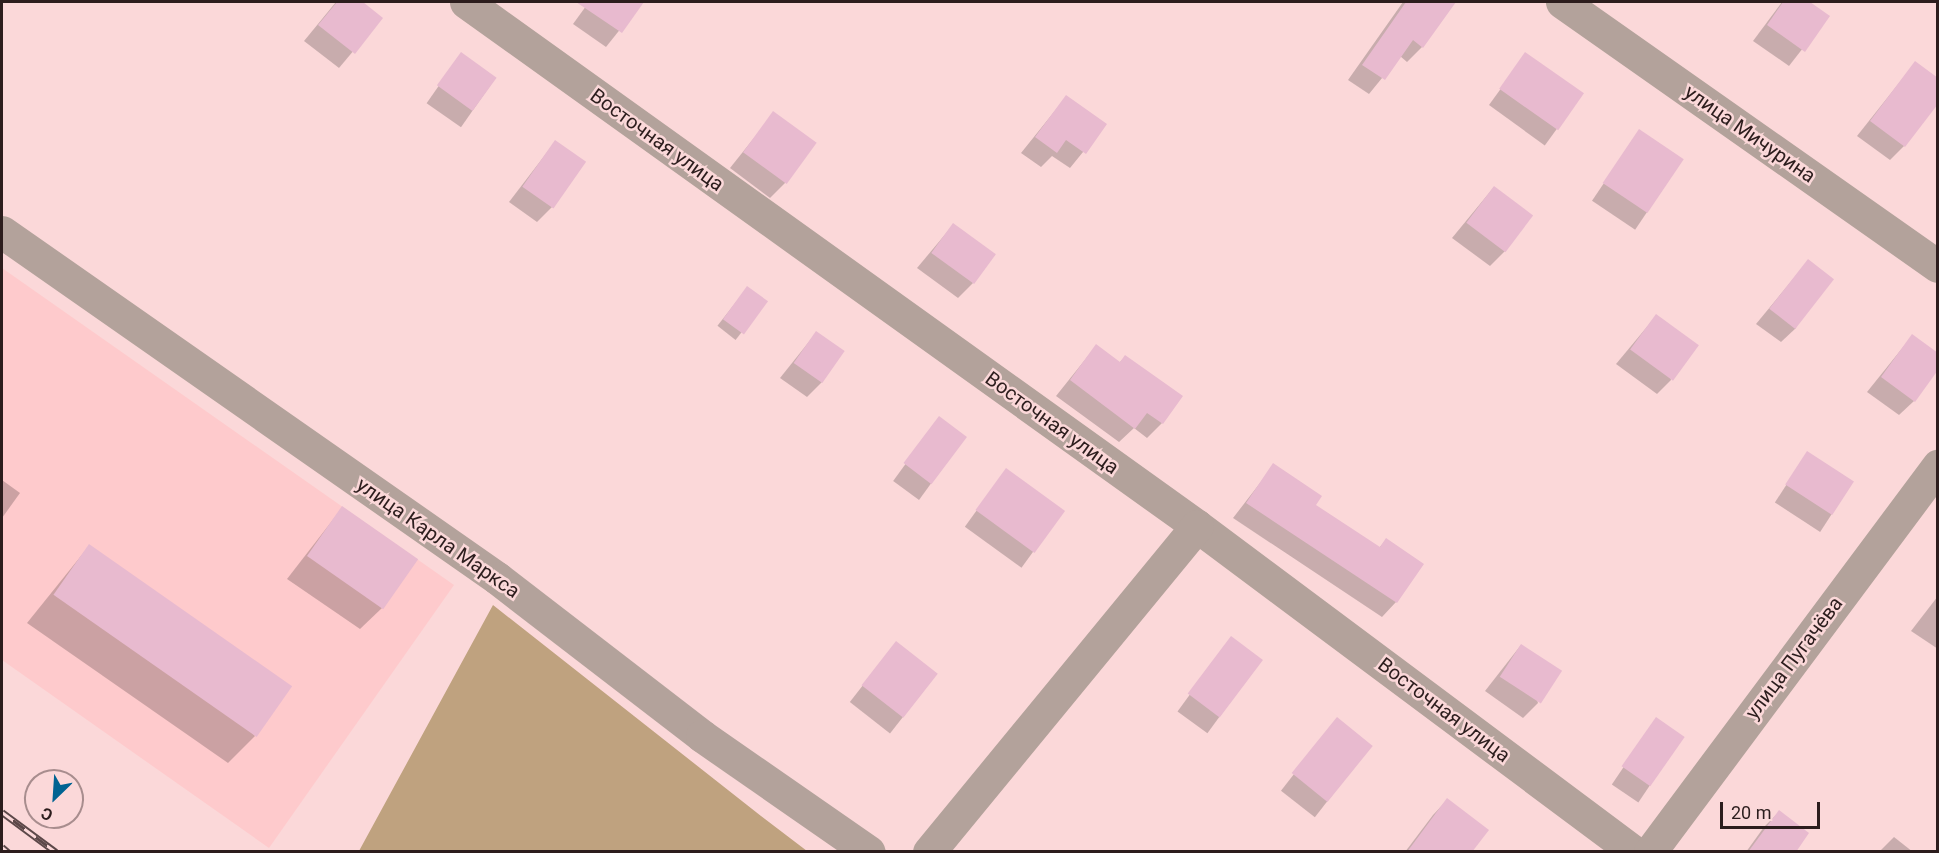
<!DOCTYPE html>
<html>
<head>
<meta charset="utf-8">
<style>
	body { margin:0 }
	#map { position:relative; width:1939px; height:853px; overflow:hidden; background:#fbd8d9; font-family:Roboto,sans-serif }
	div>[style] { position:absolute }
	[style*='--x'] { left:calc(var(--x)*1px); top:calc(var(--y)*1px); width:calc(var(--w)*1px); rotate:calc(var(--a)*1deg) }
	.built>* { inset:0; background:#fecacc }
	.forest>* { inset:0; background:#bfa27f }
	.shadow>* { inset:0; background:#0003; transform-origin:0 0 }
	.building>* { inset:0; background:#e8bacf; transform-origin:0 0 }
	.minor>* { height:33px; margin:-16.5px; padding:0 16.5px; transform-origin:16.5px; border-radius:16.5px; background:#b3a29b }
	.rail>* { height:7px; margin-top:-3.5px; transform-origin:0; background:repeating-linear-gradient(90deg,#fbd8d9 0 14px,#5c4849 0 28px); box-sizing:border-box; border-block:2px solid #5c4849 }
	span { translate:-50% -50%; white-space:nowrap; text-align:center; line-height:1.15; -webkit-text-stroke:5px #fbd8d9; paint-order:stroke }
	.street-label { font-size:20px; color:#2c1d1d }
	.frame { position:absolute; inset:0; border:3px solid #2c1d1d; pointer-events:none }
	.north { position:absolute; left:24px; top:769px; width:60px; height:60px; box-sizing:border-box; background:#fbd8d9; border:2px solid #a88d8e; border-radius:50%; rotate:205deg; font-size:16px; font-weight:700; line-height:24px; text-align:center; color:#2c1d1d }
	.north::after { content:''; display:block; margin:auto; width:21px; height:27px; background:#006392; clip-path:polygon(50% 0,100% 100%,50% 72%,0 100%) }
	.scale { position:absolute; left:1720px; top:802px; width:100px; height:27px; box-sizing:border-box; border:3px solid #2c1d1d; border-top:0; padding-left:8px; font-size:18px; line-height:21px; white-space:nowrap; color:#2c1d1d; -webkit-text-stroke:4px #fbd8d9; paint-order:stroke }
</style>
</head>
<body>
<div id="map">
	<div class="built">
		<div style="clip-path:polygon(2px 268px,454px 585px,269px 848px,2px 660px)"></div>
	</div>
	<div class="forest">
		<div style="clip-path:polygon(493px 605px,761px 816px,807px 851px,359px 851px)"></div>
	</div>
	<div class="shadow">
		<div style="clip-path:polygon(336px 2px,360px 2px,381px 18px,339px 68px,304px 41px)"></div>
		<div style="clip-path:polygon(589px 2px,642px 2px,606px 47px,573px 24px)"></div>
		<div style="clip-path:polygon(1403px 2px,1440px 2px,1449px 8px,1422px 47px,1407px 62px,1400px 56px,1369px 94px,1348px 80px)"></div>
		<div style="clip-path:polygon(1782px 2px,1807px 2px,1828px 16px,1789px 66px,1753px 41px)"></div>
		<div style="left:461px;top:54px;width:42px;height:60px;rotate:35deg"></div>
		<div style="left:1526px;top:54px;width:69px;height:63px;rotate:36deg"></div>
		<div style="clip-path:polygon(1915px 63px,1904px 146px,1890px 160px,1857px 136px)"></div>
		<div style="clip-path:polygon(1066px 97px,1105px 125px,1070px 168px,1052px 156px,1041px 167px,1021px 153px)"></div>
		<div style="clip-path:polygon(774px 113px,785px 183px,770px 198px,730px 168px)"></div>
		<div style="left:1639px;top:131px;width:52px;height:84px;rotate:34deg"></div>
		<div style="clip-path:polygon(555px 142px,552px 207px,537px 222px,509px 202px)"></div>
		<div style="clip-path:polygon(1494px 187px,1505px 251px,1490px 266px,1452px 238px)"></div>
		<div style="clip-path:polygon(953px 225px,973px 283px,958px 298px,917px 268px)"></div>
		<div style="clip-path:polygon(1808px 261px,1796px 328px,1781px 342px,1756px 324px)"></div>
		<div style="left:747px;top:288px;width:23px;height:48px;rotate:38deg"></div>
		<div style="clip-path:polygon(1656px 316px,1671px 380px,1657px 394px,1616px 364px)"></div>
		<div style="clip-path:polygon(816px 333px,822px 382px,807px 397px,780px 378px)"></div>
		<div style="clip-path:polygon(1912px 336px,1914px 401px,1899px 415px,1867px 392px)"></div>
		<div style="clip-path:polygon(1096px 346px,1119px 363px,1125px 357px,1162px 423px,1147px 438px,1134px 428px,1119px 442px,1056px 396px)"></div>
		<div style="left:939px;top:418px;width:32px;height:78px;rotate:36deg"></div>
		<div style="left:1807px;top:453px;width:54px;height:59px;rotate:33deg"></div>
		<div style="clip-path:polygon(1274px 465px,1314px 505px,1379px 548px,1386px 540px,1396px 602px,1382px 617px,1233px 518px)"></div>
		<div style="left:1006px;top:470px;width:70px;height:70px;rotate:36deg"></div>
		<div style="clip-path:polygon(2px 480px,20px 493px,2px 518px)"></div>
		<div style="clip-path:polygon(342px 508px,382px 608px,360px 629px,287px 579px)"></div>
		<div style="clip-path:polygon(89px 546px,255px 736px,228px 763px,27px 623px)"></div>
		<div style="clip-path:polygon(1938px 596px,1938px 649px,1911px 631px)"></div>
		<div style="left:1231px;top:638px;width:37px;height:91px;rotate:36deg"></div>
		<div style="left:896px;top:643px;width:51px;height:75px;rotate:38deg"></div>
		<div style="clip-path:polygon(1521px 645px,1538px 703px,1523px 718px,1485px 691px)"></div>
		<div style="left:1337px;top:719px;width:43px;height:91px;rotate:38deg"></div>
		<div style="left:1656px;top:719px;width:32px;height:79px;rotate:34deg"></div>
		<div style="clip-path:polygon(1447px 800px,1470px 852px,1405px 852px,1433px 815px)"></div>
		<div style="clip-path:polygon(1779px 812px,1794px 852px,1746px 852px,1764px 827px)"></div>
		<div style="clip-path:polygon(1894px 837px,1913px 852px,1879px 852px)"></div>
	</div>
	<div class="building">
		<div style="clip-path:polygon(337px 2px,363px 2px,383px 18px,355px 54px,318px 25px)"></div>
		<div style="clip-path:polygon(576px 2px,644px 2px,622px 33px)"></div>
		<div style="clip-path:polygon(1406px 2px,1456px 2px,1423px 48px,1413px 40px,1385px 80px,1362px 65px)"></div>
		<div style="clip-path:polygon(1783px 2px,1810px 2px,1830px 16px,1805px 52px,1767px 25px)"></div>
		<div style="left:461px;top:52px;width:44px;height:41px;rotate:36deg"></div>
		<div style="left:1525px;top:52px;width:72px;height:45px;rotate:35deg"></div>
		<div style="clip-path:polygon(1915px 61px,1938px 78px,1938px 104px,1905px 147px,1870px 121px)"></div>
		<div style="clip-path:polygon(1066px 95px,1107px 124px,1086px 154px,1066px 140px,1057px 153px,1035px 137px)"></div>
		<div style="left:773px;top:111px;width:54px;height:51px;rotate:36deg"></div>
		<div style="left:1639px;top:129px;width:54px;height:65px;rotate:34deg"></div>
		<div style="left:555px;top:140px;width:38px;height:57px;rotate:35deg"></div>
		<div style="left:1494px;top:186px;width:49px;height:46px;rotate:37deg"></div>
		<div style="left:953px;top:223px;width:53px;height:37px;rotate:36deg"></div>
		<div style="left:1808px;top:259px;width:33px;height:63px;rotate:38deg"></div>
		<div style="left:747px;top:286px;width:26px;height:41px;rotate:36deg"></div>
		<div style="left:1656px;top:314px;width:53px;height:44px;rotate:36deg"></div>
		<div style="left:816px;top:331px;width:35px;height:39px;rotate:35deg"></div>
		<div style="clip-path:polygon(1912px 334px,1938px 353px,1938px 370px,1915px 402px,1881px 377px)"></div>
		<div style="clip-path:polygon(1096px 344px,1120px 362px,1125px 355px,1183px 396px,1163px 424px,1147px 413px,1135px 429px,1070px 380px)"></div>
		<div style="left:939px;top:416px;width:35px;height:59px;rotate:37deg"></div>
		<div style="left:1807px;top:451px;width:56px;height:40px;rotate:33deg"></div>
		<div style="clip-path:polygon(1273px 463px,1322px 496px,1316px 505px,1380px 547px,1386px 538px,1424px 564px,1397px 603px,1246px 503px)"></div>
		<div style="left:1006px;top:468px;width:73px;height:52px;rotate:36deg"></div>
		<div style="left:342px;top:506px;width:93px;height:61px;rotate:35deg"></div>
		<div style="left:89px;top:544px;width:248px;height:62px;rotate:35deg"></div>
		<div style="left:1231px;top:636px;width:40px;height:72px;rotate:37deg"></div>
		<div style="left:896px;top:641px;width:53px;height:56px;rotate:38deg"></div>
		<div style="left:1521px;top:644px;width:49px;height:39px;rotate:33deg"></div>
		<div style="left:1337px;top:717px;width:46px;height:72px;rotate:39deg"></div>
		<div style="left:1656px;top:717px;width:35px;height:60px;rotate:35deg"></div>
		<div style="clip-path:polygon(1447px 798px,1489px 830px,1472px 852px,1407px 852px)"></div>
		<div style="clip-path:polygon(1779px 810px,1809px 833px,1796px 852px,1748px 852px)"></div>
	</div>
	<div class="minor">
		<div style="--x:466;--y:2;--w:899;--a:35.63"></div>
		<div style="--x:1197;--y:526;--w:545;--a:36.72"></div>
		<div style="--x:1562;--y:2;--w:459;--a:35.1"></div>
		<div style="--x:2;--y:232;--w:604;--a:34.95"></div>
		<div style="--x:497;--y:578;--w:259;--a:37.6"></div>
		<div style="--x:702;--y:736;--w:203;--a:34.8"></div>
		<div style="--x:929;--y:852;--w:422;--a:-50.6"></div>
		<div style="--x:1650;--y:852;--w:482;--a:-53.3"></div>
	</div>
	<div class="rail">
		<div style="--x:2;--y:812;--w:67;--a:36.5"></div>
		<div style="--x:2;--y:847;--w:8;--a:40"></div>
	</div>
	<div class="street-label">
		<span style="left:1750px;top:134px;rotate:35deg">улица Мичурина</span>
		<span style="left:657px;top:140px;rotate:36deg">Восточная улица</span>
		<span style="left:1052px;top:423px;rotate:36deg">Восточная улица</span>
		<span style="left:438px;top:538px;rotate:35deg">улица Карла Маркса</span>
		<span style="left:1794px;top:658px;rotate:-53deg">улица Пугачёва</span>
		<span style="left:1444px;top:710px;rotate:37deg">Восточная улица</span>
	</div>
	<div class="frame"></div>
	<div class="north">С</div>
	<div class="scale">20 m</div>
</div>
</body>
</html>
